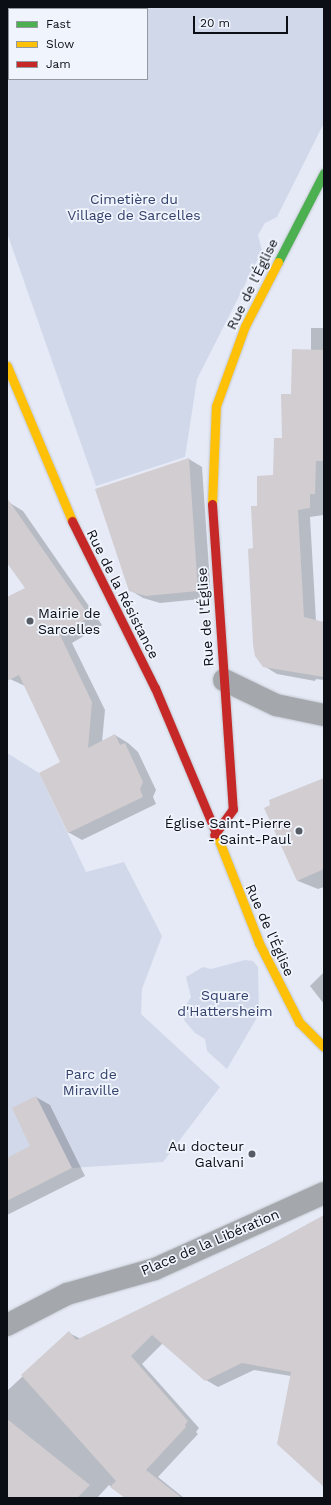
<!DOCTYPE html>
<html>
<head>
<meta charset="utf-8">
<style>
	body { margin:0 }
	#map { position:relative; width:331px; height:1505px; overflow:hidden; background:#e5eaf6; font-family:"Work Sans",sans-serif }
	div>[style] { position:absolute }
	[style*='--x'] { left:calc(var(--x)*1px); top:calc(var(--y)*1px); width:calc(var(--w)*1px); rotate:calc(var(--a)*1deg) }
	.green>* { inset:0; background:#d1d8e9 }
	.shadow>* { inset:0; background:#0003 }
	.building>* { inset:0; background:#d1cdd0 }
	.roads { filter:drop-shadow(0 0 1px #c4c8d0) drop-shadow(0 0 1px #c4c8d0) }
	.street>* { height:22px; margin:-11px; padding:0 11px; transform-origin:11px; border-radius:11px; background:#a4a8ad }
	.fast>* { height:9px; margin:-4.5px; padding:0 4.5px; transform-origin:4.5px; border-radius:4.5px; background:#4caf50 }
	.slow>* { height:9px; margin:-4.5px; padding:0 4.5px; transform-origin:4.5px; border-radius:4.5px; background:#ffc107 }
	.jam>* { height:9px; margin:-4.5px; padding:0 4.5px; transform-origin:4.5px; border-radius:4.5px; background:#c62828 }
	.dots>* { width:11px; height:11px; translate:-50% -50%; box-sizing:border-box; border:2px solid #f0f4fd; border-radius:50% }
	span { translate:-50% -50%; white-space:nowrap; text-align:center; line-height:1.15; -webkit-text-stroke:3.5px #f0f4fd; paint-order:stroke }
	.park-label { font-size:14px; color:#33416b }
	.street-label { font-size:14px; color:#0b0e15 }
	.poi-label { font-size:14px; color:#0b0e15 }
	.left { translate:0 -50%; text-align:left }
	.right { translate:-100% -50%; text-align:right }
	.frame { position:absolute; inset:0; border:8px solid #0b0e15; pointer-events:none }
	.legend { position:absolute; left:8px; top:8px; width:140px; height:72px; box-sizing:border-box; background:#f0f4fd; border:1px solid #9498a0; margin:0; padding:5px 7px; list-style:none; font-size:12px; color:#0b0e15 }
	.legend li { display:flex; align-items:center; gap:8px; height:20px }
	.legend b { width:20px; border:1px solid #9498a0 }
	.scale { position:absolute; left:193px; top:16px; width:95px; height:18px; box-sizing:border-box; border:2px solid #0b0e15; border-top:0; padding-left:5px; font-size:12px; line-height:14px; white-space:nowrap; color:#0b0e15; -webkit-text-stroke:3px #f0f4fd; paint-order:stroke }
</style>
</head>
<body>
<div id="map">
	<div class="green">
		<div style="clip-path:polygon(evenodd,7px 7px,324px 7px,324px 123px,277px 217px,265px 223px,258px 235px,262px 251px,197px 379px,185px 457px,96px 486px,7px 233px,7px 7px,9px 9px,147px 9px,147px 79px,9px 79px,9px 9px)"></div>
		<div style="clip-path:polygon(7px 753px,39px 773px,86px 872px,124px 862px,162px 936px,142px 989px,141px 1014px,220px 1087px,163px 1162px,72px 1168px,7px 1201px)"></div>
		<div style="clip-path:polygon(245px 960px,253px 961px,258px 967px,259px 1014px,227px 1069px,207px 1051px,205px 1039px,195px 1033px,184px 1020px,185px 1007px,191px 997px,186px 977px,203px 967px,211px 969px)"></div>
	</div>
	<div class="shadow">
		<div style="clip-path:polygon(311px 328px,324px 328px,324px 501px,323px 515px,310px 517px,316px 621px,324px 623px,324px 680px,316px 679px,315px 681px,277px 674px,264px 666px,254px 549px,258px 507px,274px 476px,292px 395px,311px 351px)"></div>
		<div style="clip-path:polygon(189px 459px,202px 467px,211px 598px,160px 603px,143px 598px,130px 590px)"></div>
		<div style="clip-path:polygon(10px 503px,23px 511px,102px 625px,72px 643px,105px 710px,102px 742px,115px 735px,128px 743px,138px 752px,156px 790px,153px 797px,156px 804px,82px 840px,68px 832px,62px 763px,25px 686px,10px 679px,7px 673px,7px 599px,26px 588px,7px 562px,7px 506px)"></div>
		<div style="clip-path:polygon(324px 778px,324px 887px,318px 889px,298px 881px)"></div>
		<div style="clip-path:polygon(324px 972px,324px 1004px,310px 986px)"></div>
		<div style="clip-path:polygon(36px 1097px,50px 1105px,85px 1176px,7px 1215px,7px 1159px,32px 1146px)"></div>
		<div style="clip-path:polygon(324px 1218px,324px 1485px,291px 1376px,254px 1370px,218px 1387px,206px 1380px,163px 1343px,142px 1364px,199px 1428px,196px 1432px,198px 1434px,158px 1477px,184px 1498px,126px 1498px,109px 1485px,97px 1498px,7px 1498px,7px 1391px,69px 1333px,81px 1339px)"></div>
	</div>
	<div class="building">
		<div style="clip-path:polygon(292px 349px,324px 350px,324px 461px,316px 461px,315px 494px,310px 494px,310px 508px,298px 510px,304px 617px,324px 622px,324px 677px,263px 667px,255px 656px,253px 644px,248px 549px,253px 548px,251px 506px,257px 506px,257px 476px,273px 475px,274px 438px,282px 438px,281px 394px,291px 394px)"></div>
		<div style="clip-path:polygon(189px 458px,198px 591px,146px 596px,129px 591px,95px 489px)"></div>
		<div style="clip-path:polygon(7px 498px,90px 617px,60px 635px,92px 702px,88px 748px,115px 734px,120px 745px,125px 743px,143px 782px,140px 789px,143px 797px,68px 833px,39px 773px,60px 762px,19px 675px,7px 681px,7px 597px,25px 588px,7px 563px)"></div>
		<div style="clip-path:polygon(324px 778px,324px 869px,297px 881px,264px 808px,270px 805px,269px 800px)"></div>
		<div style="clip-path:polygon(36px 1096px,72px 1168px,7px 1201px,7px 1158px,30px 1146px,12px 1108px)"></div>
		<div style="clip-path:polygon(324px 1215px,324px 1487px,277px 1444px,291px 1372px,242px 1363px,205px 1381px,152px 1335px,131px 1356px,188px 1421px,185px 1425px,186px 1427px,146px 1470px,182px 1498px,125px 1498px,110px 1487px,116px 1481px,21px 1375px,69px 1331px,76px 1340px,264px 1248px)"></div>
		<div style="clip-path:polygon(7px 1419px,90px 1485px,77px 1498px,7px 1498px)"></div>
	</div>
	<div class="roads">
		<div class="street">
			<div style="--x:224;--y:680;--w:58;--a:25.7"></div>
			<div style="--x:276;--y:705;--w:49;--a:11.8"></div>
			<div style="--x:7;--y:1325;--w:68;--a:-27.3"></div>
			<div style="--x:67;--y:1294;--w:91;--a:-15.9"></div>
			<div style="--x:155;--y:1269;--w:185;--a:-24.2"></div>
		</div>
		<div class="fast">
			<div style="--x:278;--y:262;--w:100;--a:-62.7"></div>
		</div>
		<div class="slow">
			<div style="--x:7;--y:366;--w:168;--a:67.2"></div>
			<div style="--x:212;--y:504;--w:98;--a:-87.7"></div>
			<div style="--x:216;--y:406;--w:85;--a:-70.1"></div>
			<div style="--x:245;--y:326;--w:72;--a:-62.7"></div>
			<div style="--x:216;--y:833;--w:118;--a:68.6"></div>
			<div style="--x:259;--y:943;--w:89;--a:63.1"></div>
			<div style="--x:299;--y:1022;--w:35;--a:45"></div>
		</div>
		<div class="jam">
			<div style="--x:212;--y:504;--w:306;--a:86.1"></div>
			<div style="--x:233;--y:809;--w:32;--a:126"></div>
			<div style="--x:72;--y:521;--w:186;--a:63.6"></div>
			<div style="--x:155;--y:688;--w:157;--a:67.2"></div>
		</div>
	</div>
	<div class="dots">
		<div style="left:30px;top:621px;background:#575b64"></div>
		<div style="left:299px;top:831px;background:#575b64"></div>
		<div style="left:252px;top:1154px;background:#575b64"></div>
	</div>
	<div class="park-label">
		<span style="left:134px;top:207px">Cimetière du<br>Village de Sarcelles</span>
		<span style="left:225px;top:1003px">Square<br>d'Hattersheim</span>
		<span style="left:91px;top:1082px">Parc de<br>Miraville</span>
	</div>
	<div class="street-label">
		<span style="left:252px;top:284px;rotate:-64deg">Rue de l'Église</span>
		<span style="left:123px;top:594px;rotate:63deg">Rue de la Résistance</span>
		<span style="left:205px;top:617px;rotate:-94deg">Rue de l'Église</span>
		<span style="left:270px;top:930px;rotate:66deg">Rue de l'Église</span>
		<span style="left:210px;top:1242px;rotate:-23deg">Place de la Libération</span>
	</div>
	<div class="poi-label">
		<span class="left" style="left:38px;top:621px">Mairie de<br>Sarcelles</span>
		<span class="right" style="left:291px;top:831px">Église Saint-Pierre<br>- Saint-Paul</span>
		<span class="right" style="left:244px;top:1154px">Au docteur<br>Galvani</span>
	</div>
	<div class="frame"></div>
	<ul class="legend">
	<li><b style="height:5px;background:#4caf50"></b>Fast</li>
	<li><b style="height:5px;background:#ffc107"></b>Slow</li>
	<li><b style="height:5px;background:#c62828"></b>Jam</li>
	</ul>
	<div class="scale">20 m</div>
</div>
</body>
</html>
